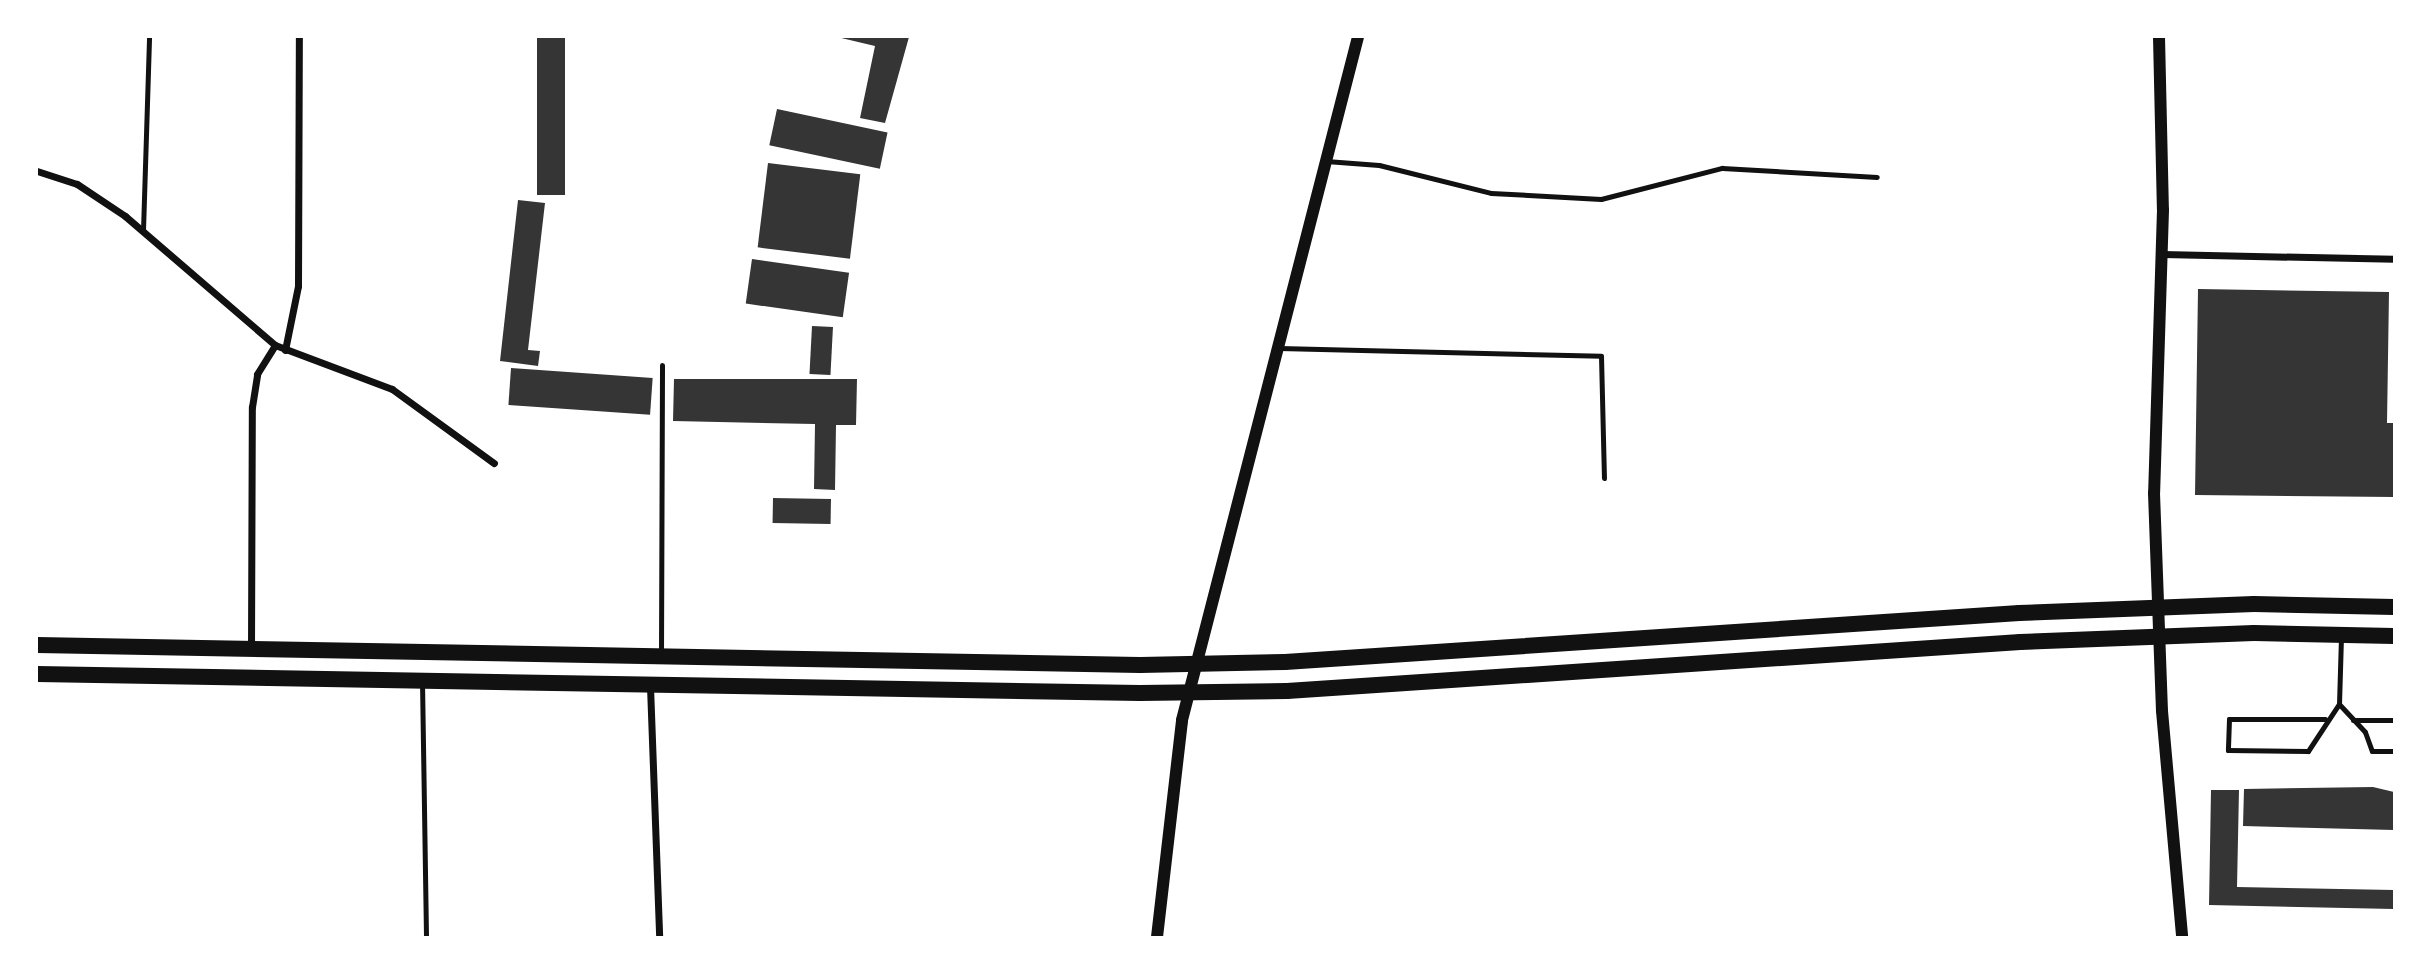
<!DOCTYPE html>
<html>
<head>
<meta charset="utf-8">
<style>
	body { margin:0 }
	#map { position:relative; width:2431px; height:974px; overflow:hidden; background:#fff; font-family:Inter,sans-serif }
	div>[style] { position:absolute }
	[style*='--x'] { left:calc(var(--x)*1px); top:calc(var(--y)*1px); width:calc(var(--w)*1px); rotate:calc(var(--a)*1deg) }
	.building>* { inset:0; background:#353535; transform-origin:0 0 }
	.service>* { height:5px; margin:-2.5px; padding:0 2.5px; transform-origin:2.5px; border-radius:2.5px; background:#111 }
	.minor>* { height:7px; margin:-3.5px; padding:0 3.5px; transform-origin:3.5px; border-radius:3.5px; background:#111 }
	.tertiary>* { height:12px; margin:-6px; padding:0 6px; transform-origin:6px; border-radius:6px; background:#111 }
	.primary>* { height:16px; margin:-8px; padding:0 8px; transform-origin:8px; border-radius:8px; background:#111 }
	span { translate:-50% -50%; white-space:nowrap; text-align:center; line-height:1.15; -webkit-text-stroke:7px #fff; paint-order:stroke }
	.frame { position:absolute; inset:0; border:38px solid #fff; pointer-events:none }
</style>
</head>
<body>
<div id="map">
	<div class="building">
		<div style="left:537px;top:37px;width:28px;height:158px"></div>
		<div style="clip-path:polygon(837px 37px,909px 37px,885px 123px,860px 118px,875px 46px)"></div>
		<div style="left:777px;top:109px;width:113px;height:37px;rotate:12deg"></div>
		<div style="left:768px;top:163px;width:93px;height:85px;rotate:7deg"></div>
		<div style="clip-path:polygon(518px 200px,545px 203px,528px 350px,540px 351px,538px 366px,500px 361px)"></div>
		<div style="left:752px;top:259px;width:98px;height:45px;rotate:8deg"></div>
		<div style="clip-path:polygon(2198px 289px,2389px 292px,2387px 423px,2394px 423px,2394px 497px,2195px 495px)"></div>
		<div style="left:812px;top:326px;width:21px;height:48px;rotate:3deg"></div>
		<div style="left:511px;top:368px;width:142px;height:37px;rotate:4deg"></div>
		<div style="clip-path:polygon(674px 379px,857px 379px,856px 425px,836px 425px,835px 490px,814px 489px,815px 424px,673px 421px)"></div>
		<div style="left:773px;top:498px;width:58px;height:25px;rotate:1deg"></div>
		<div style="clip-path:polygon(2373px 787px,2394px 792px,2394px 830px,2243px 826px,2244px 789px)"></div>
		<div style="clip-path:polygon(2211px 790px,2239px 790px,2237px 887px,2394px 890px,2394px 909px,2209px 905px)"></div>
	</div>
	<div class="service">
		<div style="--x:1326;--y:161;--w:53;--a:4.3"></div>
		<div style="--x:1379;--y:165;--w:115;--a:14"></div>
		<div style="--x:1491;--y:193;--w:110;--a:3.1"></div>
		<div style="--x:1601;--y:199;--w:125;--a:-14.4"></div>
		<div style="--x:1722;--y:168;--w:155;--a:3.3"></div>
		<div style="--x:143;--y:230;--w:193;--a:-88.2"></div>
		<div style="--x:1279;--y:348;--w:322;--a:1.4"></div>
		<div style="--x:1601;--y:356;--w:122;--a:88.6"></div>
		<div style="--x:661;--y:655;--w:290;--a:-89.8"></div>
		<div style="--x:422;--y:681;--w:256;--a:89.1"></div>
		<div style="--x:2339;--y:704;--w:38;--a:47"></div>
		<div style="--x:2365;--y:732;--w:20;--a:70"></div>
		<div style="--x:2372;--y:751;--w:22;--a:0"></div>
		<div style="--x:2325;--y:719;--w:96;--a:180"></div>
		<div style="--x:2229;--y:719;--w:31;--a:92"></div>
		<div style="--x:2228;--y:750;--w:80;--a:0.7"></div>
		<div style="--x:2308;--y:751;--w:56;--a:-56.6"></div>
		<div style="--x:2339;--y:704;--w:69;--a:-88.3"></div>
		<div style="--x:2353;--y:720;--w:41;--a:0"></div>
	</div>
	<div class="minor">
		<div style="--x:37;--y:171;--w:42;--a:18"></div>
		<div style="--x:77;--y:184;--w:58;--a:33.7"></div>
		<div style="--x:125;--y:216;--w:198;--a:40.7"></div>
		<div style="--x:275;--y:345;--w:125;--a:20.6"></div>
		<div style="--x:392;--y:389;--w:126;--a:36"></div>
		<div style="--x:2162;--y:254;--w:232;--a:1.2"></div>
		<div style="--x:285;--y:350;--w:65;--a:-78.5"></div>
		<div style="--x:298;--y:286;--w:249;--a:-89.8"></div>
		<div style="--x:251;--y:649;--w:242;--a:-89.8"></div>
		<div style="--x:252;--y:407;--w:33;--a:-81"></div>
		<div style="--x:257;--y:374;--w:34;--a:-58"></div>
		<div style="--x:650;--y:686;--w:251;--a:87.9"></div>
	</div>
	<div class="tertiary">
		<div style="--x:2159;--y:37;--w:173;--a:88.7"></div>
		<div style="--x:2163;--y:210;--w:283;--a:91.8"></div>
		<div style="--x:2154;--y:493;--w:218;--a:87.9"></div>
		<div style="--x:2162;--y:711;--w:227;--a:84.9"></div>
		<div style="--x:1157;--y:937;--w:218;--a:-83.4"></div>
		<div style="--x:1182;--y:720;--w:705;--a:-75.55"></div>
	</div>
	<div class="primary">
		<div style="--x:37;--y:645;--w:1103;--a:1.04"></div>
		<div style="--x:1140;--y:665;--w:145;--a:-1.2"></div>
		<div style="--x:1285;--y:662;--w:736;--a:-3.82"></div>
		<div style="--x:2019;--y:613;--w:235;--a:-2.2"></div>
		<div style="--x:2254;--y:604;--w:140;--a:1.2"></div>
		<div style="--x:37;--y:674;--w:1103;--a:0.99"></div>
		<div style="--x:1140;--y:693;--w:147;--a:-0.8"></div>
		<div style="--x:1287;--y:691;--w:735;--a:-3.82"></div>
		<div style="--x:2020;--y:642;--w:234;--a:-2.2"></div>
		<div style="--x:2254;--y:633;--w:140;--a:1.2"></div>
	</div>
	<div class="frame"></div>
</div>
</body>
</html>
